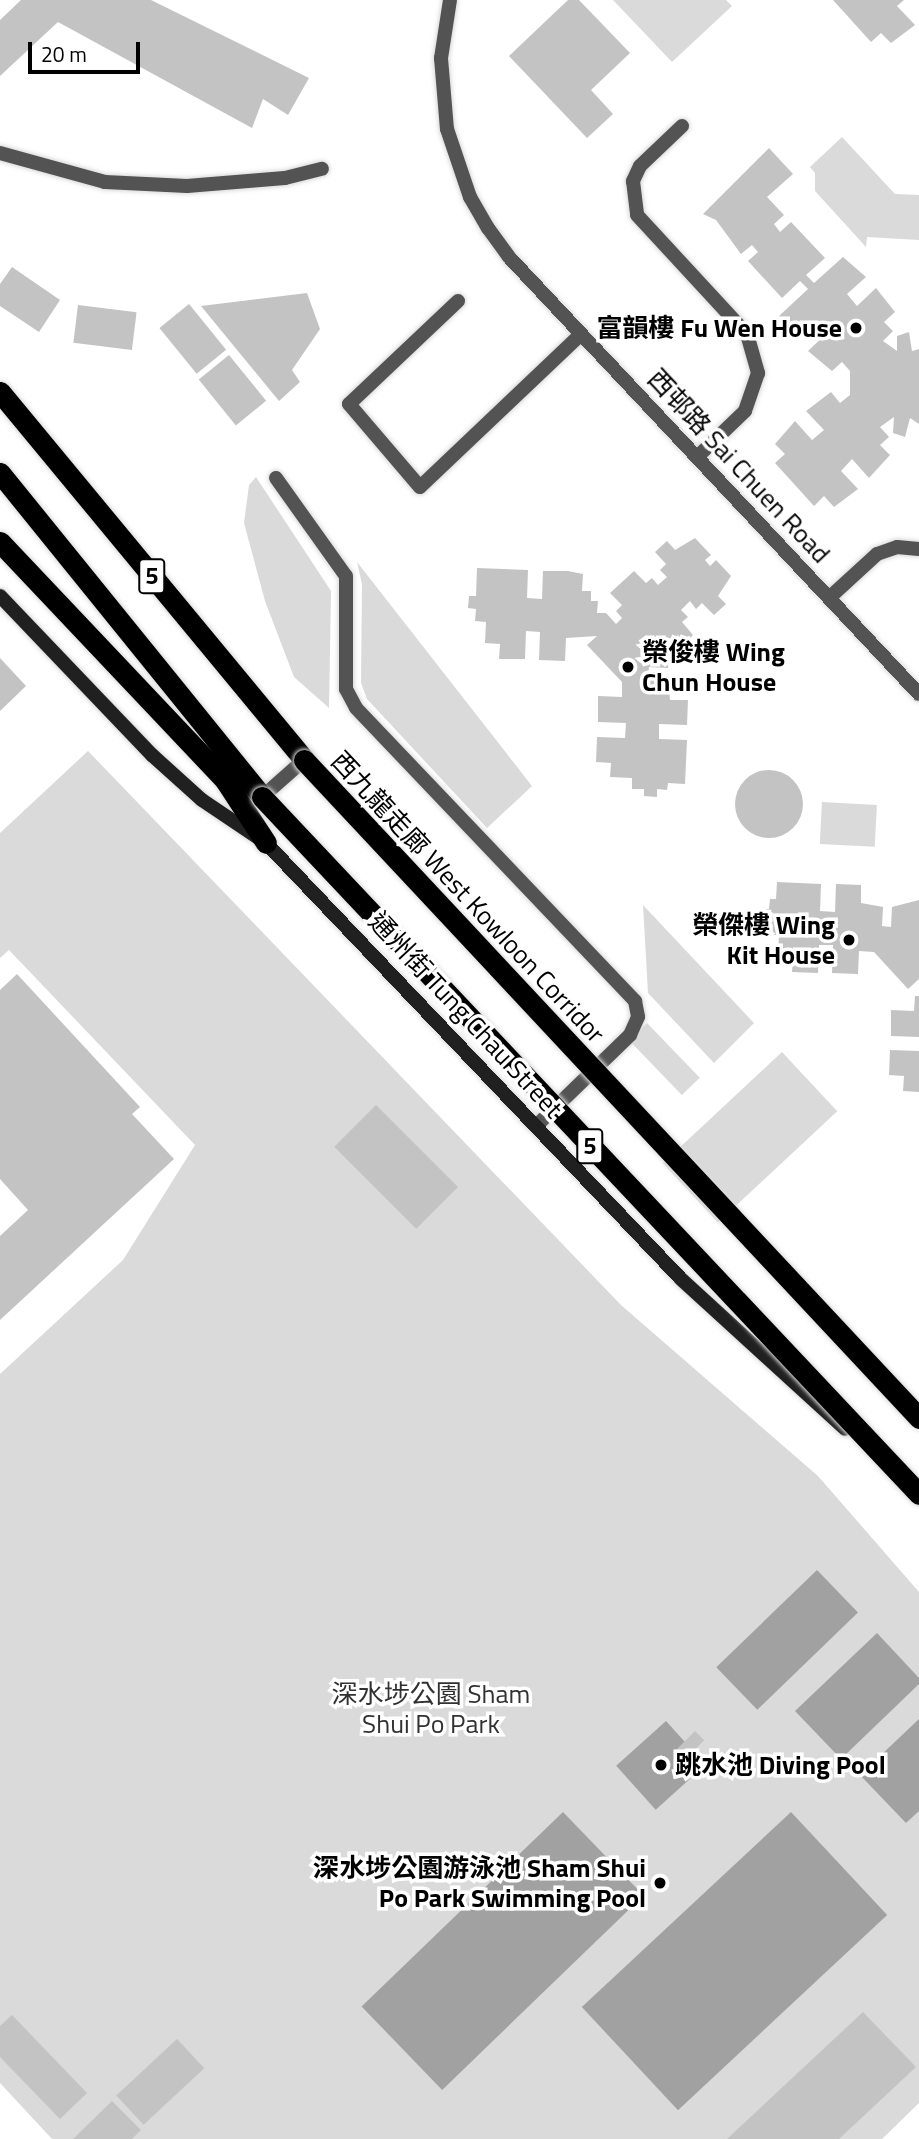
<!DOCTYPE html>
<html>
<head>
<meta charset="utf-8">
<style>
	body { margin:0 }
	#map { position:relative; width:919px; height:2139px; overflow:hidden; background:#fff; font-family:"Titillium Web","Noto Sans TC",sans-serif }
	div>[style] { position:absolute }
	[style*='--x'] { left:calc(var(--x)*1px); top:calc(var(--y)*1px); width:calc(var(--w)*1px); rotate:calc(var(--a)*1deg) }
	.green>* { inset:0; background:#dadada; transform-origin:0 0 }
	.water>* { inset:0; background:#a1a1a1; transform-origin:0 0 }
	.building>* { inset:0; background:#c3c3c3; transform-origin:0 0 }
	.round { border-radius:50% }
	.roads { filter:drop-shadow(0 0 2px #dbdbdb) drop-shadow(0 0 2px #dbdbdb) }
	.lane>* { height:14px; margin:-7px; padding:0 7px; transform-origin:7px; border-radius:7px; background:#535353 }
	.street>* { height:14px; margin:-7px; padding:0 7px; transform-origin:7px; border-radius:7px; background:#535353 }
	.secondary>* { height:14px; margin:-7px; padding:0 7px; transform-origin:7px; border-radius:7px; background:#202020 }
	.highway>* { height:21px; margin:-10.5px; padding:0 10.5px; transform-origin:10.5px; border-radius:10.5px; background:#000 }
	.bridges { filter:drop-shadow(0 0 2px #dbdbdb) drop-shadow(0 0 2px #dbdbdb) }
	.highway-bridge>* { height:21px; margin:-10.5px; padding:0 10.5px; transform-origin:10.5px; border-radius:10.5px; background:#000 }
	.dots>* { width:19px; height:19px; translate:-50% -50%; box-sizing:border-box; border:4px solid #fff; border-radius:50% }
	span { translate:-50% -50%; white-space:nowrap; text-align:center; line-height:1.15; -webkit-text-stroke:7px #fff; paint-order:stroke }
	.shield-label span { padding:2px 5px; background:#fff; border:2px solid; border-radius:5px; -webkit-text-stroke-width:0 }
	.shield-label { font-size:24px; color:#000; font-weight:700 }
	.poi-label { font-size:26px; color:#000; font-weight:700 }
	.right { translate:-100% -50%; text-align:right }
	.left { translate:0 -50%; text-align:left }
	.street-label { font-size:26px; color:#000 }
	.park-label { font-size:26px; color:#313131 }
	.scale { position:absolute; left:28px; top:42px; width:112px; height:32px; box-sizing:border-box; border:4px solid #000; border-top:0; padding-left:9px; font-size:21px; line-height:24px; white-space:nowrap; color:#000; -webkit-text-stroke:5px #fff; paint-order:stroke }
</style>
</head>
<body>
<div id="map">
	<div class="green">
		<div style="clip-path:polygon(613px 0,726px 0,732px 6px,672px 62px)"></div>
		<div style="clip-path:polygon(842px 137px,895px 194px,919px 195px,919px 240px,867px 237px,866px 247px,815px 191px,815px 173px,810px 167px)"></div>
		<div style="clip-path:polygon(256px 477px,331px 591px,329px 708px,294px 677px,265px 601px,244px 523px,249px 485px)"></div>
		<div style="clip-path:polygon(357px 562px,532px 786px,487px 828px,367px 699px,361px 683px,362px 584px)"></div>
		<div style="clip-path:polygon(88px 751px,621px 1305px,818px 1476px,919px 1592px,919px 2103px,882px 2139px,52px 2139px,0 2083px,0 1374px,123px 1260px,195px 1145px,9px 950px,0 958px,0 833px)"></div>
		<div style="left:822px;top:802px;width:55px;height:42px;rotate:3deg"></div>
		<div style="clip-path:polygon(643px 905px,754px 1023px,714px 1063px,648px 993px)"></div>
		<div style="left:647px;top:1023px;width:76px;height:25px;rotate:46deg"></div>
		<div style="left:782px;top:1052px;width:81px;height:163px;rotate:47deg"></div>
	</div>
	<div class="water">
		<div style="left:817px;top:1570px;width:59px;height:140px;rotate:46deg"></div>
		<div style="clip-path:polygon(877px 1633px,919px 1678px,919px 1684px,841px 1759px,795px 1711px)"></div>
		<div style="clip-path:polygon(919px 1719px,919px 1811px,906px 1823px,860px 1775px)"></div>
		<div style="left:666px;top:1721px;width:59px;height:67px;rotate:48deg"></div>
		<div style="left:563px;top:1812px;width:116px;height:280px;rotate:46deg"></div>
		<div style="left:791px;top:1812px;width:141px;height:286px;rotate:47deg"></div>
	</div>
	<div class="building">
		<div style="clip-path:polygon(21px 0,151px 0,309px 78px,288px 115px,263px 99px,252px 128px,58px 22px,0 76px,0 20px)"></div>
		<div style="clip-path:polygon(568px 0,579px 0,630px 53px,591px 90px,613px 114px,587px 138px,509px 56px)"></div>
		<div style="clip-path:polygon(833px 0,904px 0,897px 6px,915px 25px,891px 43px,881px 33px,871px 42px)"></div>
		<div style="clip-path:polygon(769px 148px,793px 174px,767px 197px,784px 215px,774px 224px,780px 232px,791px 222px,825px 258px,806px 275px,814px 283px,843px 257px,866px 277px,847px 294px,857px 306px,876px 288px,895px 312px,884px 322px,893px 331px,883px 341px,897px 351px,897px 336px,909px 332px,912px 351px,919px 349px,919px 424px,910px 418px,905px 437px,893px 433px,894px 417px,880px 427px,889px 437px,880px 445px,890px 455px,869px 478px,852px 459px,841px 471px,858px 489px,834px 507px,824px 496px,814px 506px,775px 463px,785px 454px,775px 444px,795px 421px,812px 440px,824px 430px,806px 411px,831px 392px,840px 403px,850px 395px,850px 371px,842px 362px,832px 371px,808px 351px,827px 333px,817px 322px,798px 340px,779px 316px,808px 289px,800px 281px,782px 298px,748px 261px,758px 252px,752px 245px,741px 254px,716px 220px,703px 214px)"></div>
		<div style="clip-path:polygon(12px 267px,60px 300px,39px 332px,0 306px,0 284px)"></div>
		<div style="clip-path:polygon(307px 293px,320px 329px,292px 370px,300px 382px,279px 401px,201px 306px)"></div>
		<div style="left:189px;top:304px;width:59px;height:38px;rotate:51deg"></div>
		<div style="left:78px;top:305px;width:59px;height:38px;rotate:7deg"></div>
		<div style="left:229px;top:355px;width:59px;height:39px;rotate:51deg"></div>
		<div style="clip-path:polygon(695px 538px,711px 555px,705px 560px,710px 566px,716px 560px,731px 576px,718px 596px,726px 604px,714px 615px,702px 603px,696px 609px,690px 601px,681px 610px,688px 617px,682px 622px,693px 635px,682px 646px,677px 641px,672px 646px,668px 668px,649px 667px,648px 676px,668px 677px,670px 700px,688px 700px,687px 725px,659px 724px,659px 739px,687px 740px,685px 784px,668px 783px,667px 790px,657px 789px,657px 797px,644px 796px,644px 789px,632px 789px,632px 778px,610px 777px,611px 763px,596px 762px,597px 737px,625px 738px,626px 723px,598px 722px,598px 696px,622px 697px,622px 682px,587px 645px,597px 636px,566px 638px,565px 661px,539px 660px,540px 632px,526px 631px,525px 659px,499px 659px,500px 644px,485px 643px,486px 622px,475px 621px,476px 609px,468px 608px,469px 596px,476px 596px,477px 568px,528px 570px,527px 598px,542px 599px,543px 571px,568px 571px,583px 574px,582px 591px,591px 591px,591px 601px,598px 601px,597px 613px,606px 613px,616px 624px,622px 618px,616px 611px,622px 605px,610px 593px,634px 571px,646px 583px,652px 578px,658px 585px,667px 577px,660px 570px,666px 564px,655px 552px,667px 541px,675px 550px)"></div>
		<div style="clip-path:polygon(0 658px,26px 686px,0 711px)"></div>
		<div class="round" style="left:735px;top:770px;width:68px;height:68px"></div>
		<div style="clip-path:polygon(777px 882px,821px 884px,820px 911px,835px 912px,836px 884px,861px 885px,861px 903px,883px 907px,882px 926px,891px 927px,892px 907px,919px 900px,919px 979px,908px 989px,874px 952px,859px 951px,858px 974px,832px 973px,833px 945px,819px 945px,818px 973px,792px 972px,793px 957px,778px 957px,779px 935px,768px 935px,768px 922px,761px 922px,761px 910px,769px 909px,770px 899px,776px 899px)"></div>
		<div style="clip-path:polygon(17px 974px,140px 1107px,132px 1114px,174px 1159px,0 1320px,0 1236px,28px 1210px,0 1179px,0 990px)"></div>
		<div style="clip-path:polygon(915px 996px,919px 996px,919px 1037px,891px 1036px,891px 1010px,914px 1011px)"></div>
		<div style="clip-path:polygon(890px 1050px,919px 1051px,919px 1092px,903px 1091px,904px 1076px,889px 1075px)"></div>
		<div style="left:376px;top:1105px;width:116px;height:59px;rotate:45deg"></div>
		<div style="left:695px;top:1731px;width:13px;height:31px;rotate:45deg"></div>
		<div style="clip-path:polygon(863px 2012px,916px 2067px,839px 2139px,727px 2139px)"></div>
		<div style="clip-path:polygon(12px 2015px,87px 2093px,60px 2119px,0 2057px,0 2026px)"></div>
		<div style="left:177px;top:2039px;width:40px;height:83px;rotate:47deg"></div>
		<div style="clip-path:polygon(112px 2101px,141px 2130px,132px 2139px,73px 2139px)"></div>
	</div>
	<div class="roads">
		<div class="lane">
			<div style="--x:682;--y:126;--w:58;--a:136.4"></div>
			<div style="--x:640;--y:166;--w:17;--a:115"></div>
			<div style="--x:633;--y:181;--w:34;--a:83"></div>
			<div style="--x:637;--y:215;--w:162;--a:47.3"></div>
			<div style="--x:747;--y:334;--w:41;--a:74.2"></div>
			<div style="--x:758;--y:373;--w:40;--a:108.9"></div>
			<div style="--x:745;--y:411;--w:66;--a:136.2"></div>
			<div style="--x:0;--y:153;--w:109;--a:15.4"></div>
			<div style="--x:105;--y:182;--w:82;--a:2.8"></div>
			<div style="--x:187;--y:186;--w:98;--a:-4.7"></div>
			<div style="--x:285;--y:178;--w:38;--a:-14"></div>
			<div style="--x:458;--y:301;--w:150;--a:136.6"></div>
			<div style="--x:349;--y:404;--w:109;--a:49.5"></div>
			<div style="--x:420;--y:487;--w:222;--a:-43.5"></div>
			<div style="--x:276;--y:478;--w:120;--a:54.5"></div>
			<div style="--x:346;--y:576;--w:113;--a:90"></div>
			<div style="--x:346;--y:689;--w:21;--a:62"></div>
			<div style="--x:356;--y:708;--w:405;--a:46.4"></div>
			<div style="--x:635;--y:1001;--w:16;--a:79"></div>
			<div style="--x:638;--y:1017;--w:20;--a:114"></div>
			<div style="--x:630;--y:1035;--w:131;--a:135.9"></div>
			<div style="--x:829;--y:598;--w:65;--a:-42.5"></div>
			<div style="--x:877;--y:554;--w:21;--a:-19"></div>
			<div style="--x:897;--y:547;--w:22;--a:5"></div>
			<div style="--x:262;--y:797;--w:56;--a:-41.4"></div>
		</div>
		<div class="street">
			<div style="--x:450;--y:0;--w:59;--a:98.8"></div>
			<div style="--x:441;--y:58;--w:71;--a:85.2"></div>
			<div style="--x:447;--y:129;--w:72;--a:71.3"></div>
			<div style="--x:470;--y:197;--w:36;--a:60"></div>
			<div style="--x:488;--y:228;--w:36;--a:54"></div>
			<div style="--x:509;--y:257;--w:599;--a:46.83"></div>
		</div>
		<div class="secondary">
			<div style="--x:0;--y:596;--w:220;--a:46.3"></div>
			<div style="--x:152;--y:755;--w:67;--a:42"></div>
			<div style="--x:202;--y:800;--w:77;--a:33.9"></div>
			<div style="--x:266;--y:843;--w:602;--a:46.41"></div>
			<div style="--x:681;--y:1279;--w:222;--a:42.4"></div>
		</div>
		<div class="highway">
			<div style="--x:0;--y:392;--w:477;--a:50.4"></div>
			<div style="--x:0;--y:473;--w:417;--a:51"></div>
			<div style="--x:0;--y:542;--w:328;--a:46.6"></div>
			<div style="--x:225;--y:780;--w:75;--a:56.9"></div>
		</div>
	</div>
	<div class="bridges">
		<div class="highway-bridge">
			<div style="--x:304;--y:760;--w:901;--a:46.93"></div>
			<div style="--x:262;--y:797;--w:958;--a:46.69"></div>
		</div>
	</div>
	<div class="dots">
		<div style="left:856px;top:328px;background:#000"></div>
		<div style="left:628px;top:667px;background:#000"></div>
		<div style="left:849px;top:940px;background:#000"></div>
		<div style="left:661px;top:1765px;background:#000"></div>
		<div style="left:660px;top:1883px;background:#000"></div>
	</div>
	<div class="shield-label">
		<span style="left:152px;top:576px">5</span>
		<span style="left:590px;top:1146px">5</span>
	</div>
	<div class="poi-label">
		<span class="right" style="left:842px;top:328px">富韻樓 Fu Wen House</span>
		<span class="left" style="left:642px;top:667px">榮俊樓 Wing<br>Chun House</span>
		<span class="right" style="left:835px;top:940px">榮傑樓 Wing<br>Kit House</span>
		<span class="left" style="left:675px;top:1765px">跳水池 Diving Pool</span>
		<span class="right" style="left:646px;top:1883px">深水埗公園游泳池 Sham Shui<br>Po Park Swimming Pool</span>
	</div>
	<div class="street-label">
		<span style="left:739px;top:466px;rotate:47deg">西邨路 Sai Chuen Road</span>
		<span style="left:468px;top:897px;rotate:47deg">西九龍走廊 West Kowloon Corridor</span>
		<span style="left:466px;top:1015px;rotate:47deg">通州街 Tung Chau Street</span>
	</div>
	<div class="park-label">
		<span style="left:431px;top:1709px">深水埗公園 Sham<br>Shui Po Park</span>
	</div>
	<div class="scale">20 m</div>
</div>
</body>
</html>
